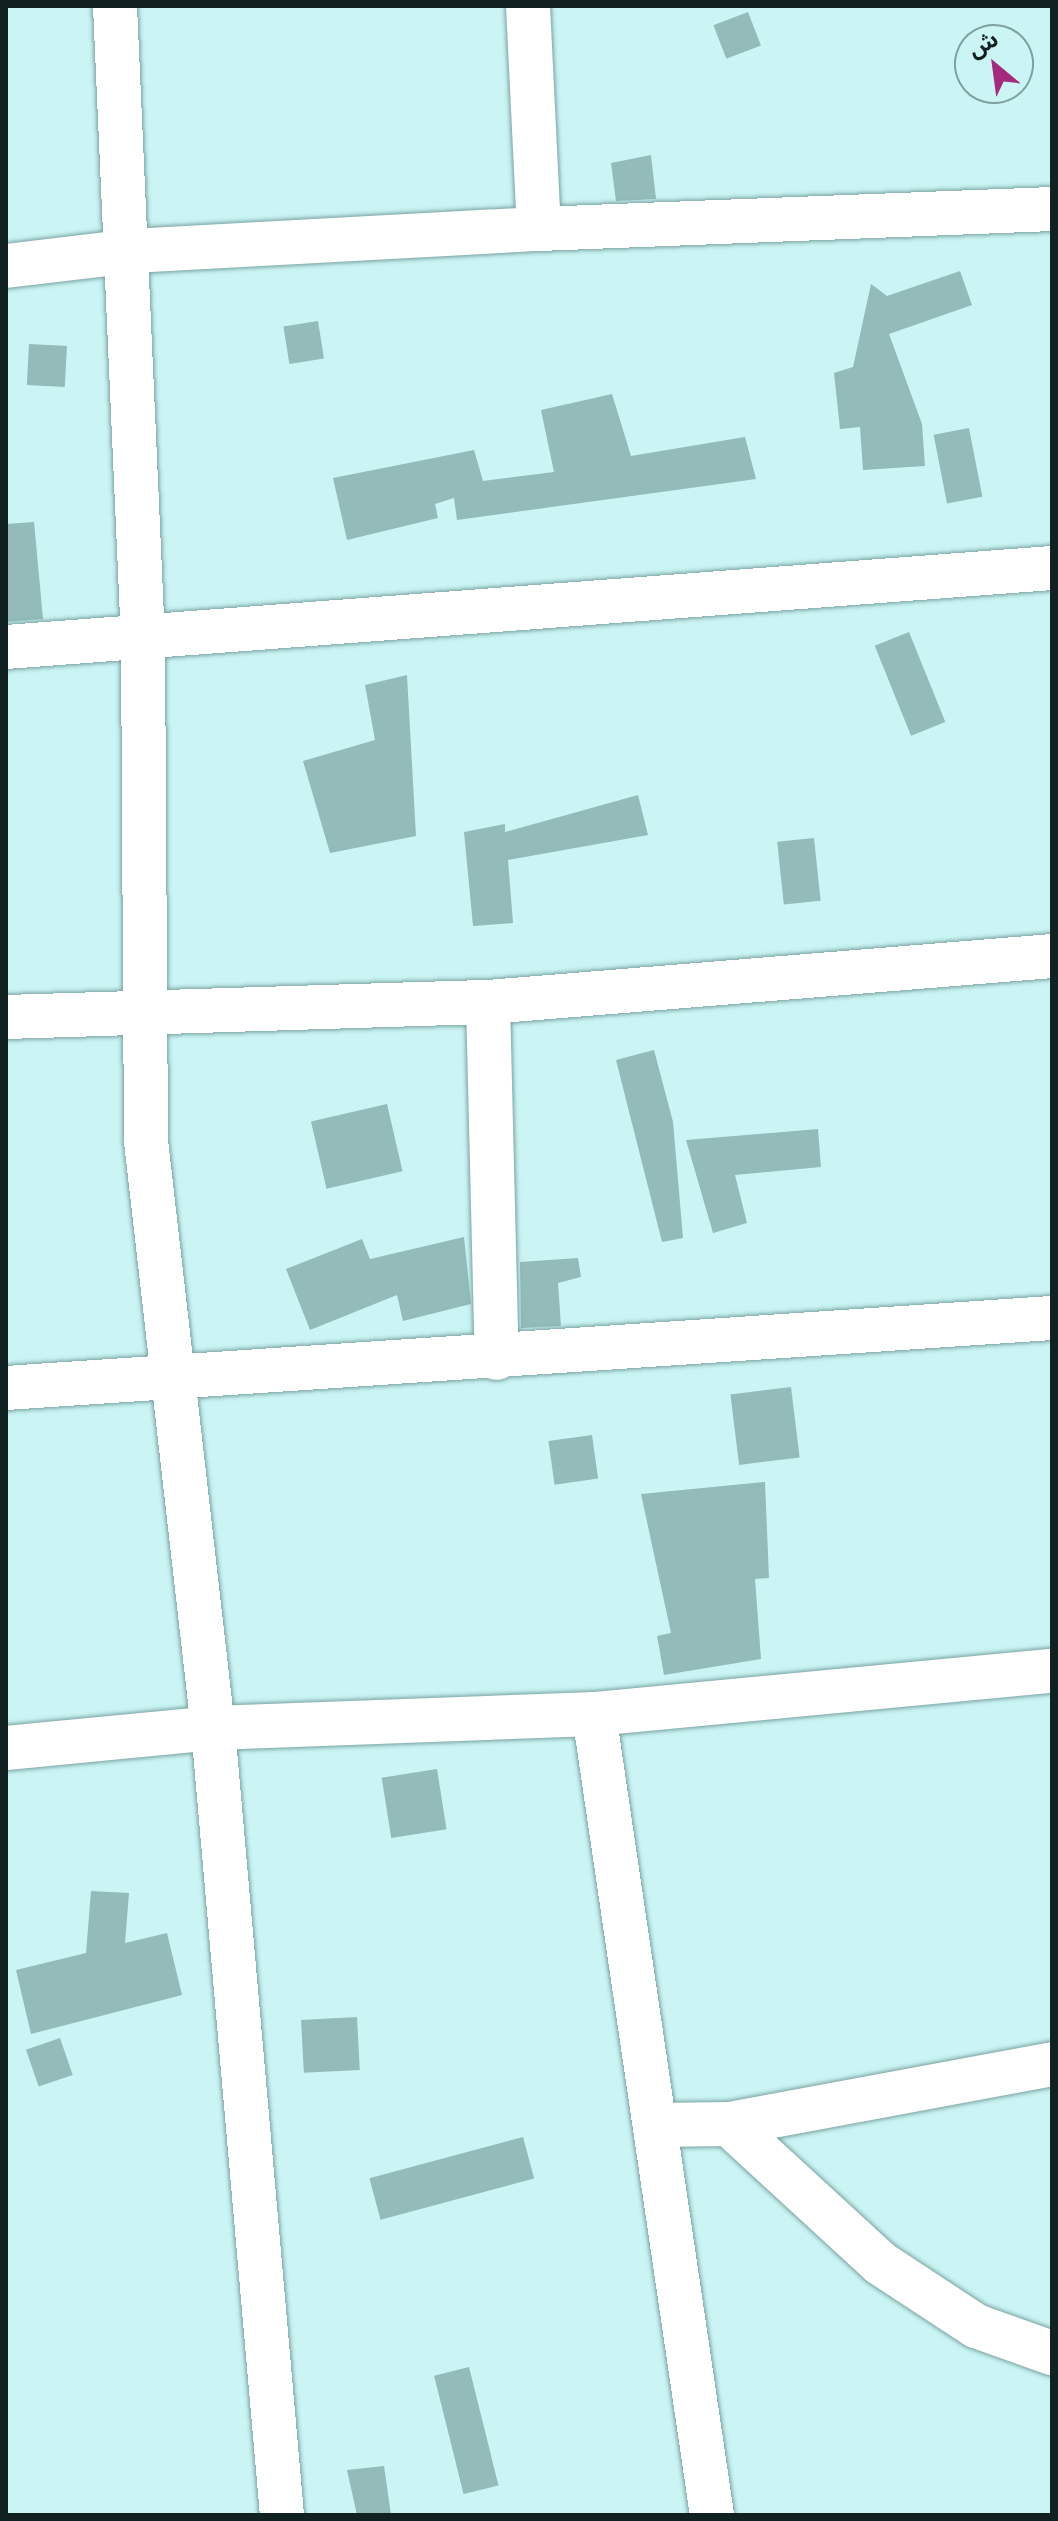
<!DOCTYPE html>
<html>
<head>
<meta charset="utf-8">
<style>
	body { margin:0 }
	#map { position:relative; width:1058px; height:2521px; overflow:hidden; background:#caf5f4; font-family:"Alegreya Sans","Noto Sans Arabic",sans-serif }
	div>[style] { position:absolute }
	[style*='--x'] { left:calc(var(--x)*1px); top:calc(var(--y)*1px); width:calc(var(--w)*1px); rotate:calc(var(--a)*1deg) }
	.building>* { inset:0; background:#92bbba; transform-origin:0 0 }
	.roads { filter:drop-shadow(0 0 2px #7aa2a1) drop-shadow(0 0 2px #7aa2a1) }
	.minor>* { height:44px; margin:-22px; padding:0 22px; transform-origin:22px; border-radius:22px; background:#fff }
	span { translate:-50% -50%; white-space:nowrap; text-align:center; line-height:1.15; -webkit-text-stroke:7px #caf5f4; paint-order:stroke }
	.frame { position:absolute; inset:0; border:8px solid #112121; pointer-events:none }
	.north { position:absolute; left:954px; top:24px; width:80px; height:80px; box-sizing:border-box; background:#caf5f4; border:2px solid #80a0a0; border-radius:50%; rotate:331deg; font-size:22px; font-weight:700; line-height:32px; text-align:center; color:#112121 }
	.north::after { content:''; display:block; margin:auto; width:28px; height:36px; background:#a5297c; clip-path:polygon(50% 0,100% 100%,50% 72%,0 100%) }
</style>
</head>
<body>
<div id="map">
	<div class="building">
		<div style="left:748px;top:12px;width:36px;height:37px;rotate:69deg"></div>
		<div style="clip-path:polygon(651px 155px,656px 199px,616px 201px,611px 163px)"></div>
		<div style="clip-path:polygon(960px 271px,972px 305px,889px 334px,922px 424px,925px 466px,863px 470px,860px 427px,840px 429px,834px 373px,853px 367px,871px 284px,887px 296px)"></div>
		<div style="left:318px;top:321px;width:38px;height:35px;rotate:81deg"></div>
		<div style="left:29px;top:344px;width:38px;height:41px;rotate:3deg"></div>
		<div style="clip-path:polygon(612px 394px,631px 456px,745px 437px,756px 479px,457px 520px,454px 498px,435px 504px,438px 518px,347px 540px,333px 478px,474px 450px,483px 481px,554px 472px,541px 410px)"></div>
		<div style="left:969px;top:428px;width:70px;height:36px;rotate:79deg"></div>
		<div style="clip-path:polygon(34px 522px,43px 619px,6px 622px,6px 524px)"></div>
		<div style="left:909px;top:632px;width:97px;height:37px;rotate:68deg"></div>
		<div style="clip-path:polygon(407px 675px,416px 836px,330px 853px,303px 761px,375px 740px,365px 685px)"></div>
		<div style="clip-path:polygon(638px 795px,648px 835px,508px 860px,513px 923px,473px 926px,464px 832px,505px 824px,505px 832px)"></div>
		<div style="left:814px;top:838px;width:63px;height:37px;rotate:84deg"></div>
		<div style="clip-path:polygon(654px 1050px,673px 1122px,683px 1238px,662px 1242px,616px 1060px)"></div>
		<div style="left:387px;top:1104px;width:69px;height:78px;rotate:77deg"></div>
		<div style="clip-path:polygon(818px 1129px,821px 1167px,735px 1175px,747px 1223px,713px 1233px,686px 1140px)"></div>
		<div style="clip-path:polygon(464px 1237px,471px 1304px,403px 1321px,397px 1295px,310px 1330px,286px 1269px,362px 1239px,370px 1259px)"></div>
		<div style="clip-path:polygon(578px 1258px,581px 1277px,558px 1283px,561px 1326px,521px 1328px,520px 1262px)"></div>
		<div style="left:791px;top:1387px;width:71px;height:61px;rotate:83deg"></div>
		<div style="left:592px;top:1435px;width:44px;height:44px;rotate:82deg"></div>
		<div style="clip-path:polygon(765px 1482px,769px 1578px,755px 1579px,761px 1659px,664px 1675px,657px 1636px,671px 1633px,641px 1494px)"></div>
		<div style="left:437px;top:1769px;width:61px;height:56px;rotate:81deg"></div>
		<div style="clip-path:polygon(91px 1891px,129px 1893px,125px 1943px,167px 1933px,182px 1995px,31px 2034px,16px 1970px,86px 1953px)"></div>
		<div style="left:357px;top:2017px;width:53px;height:56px;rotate:87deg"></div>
		<div style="left:60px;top:2038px;width:39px;height:36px;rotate:71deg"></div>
		<div style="left:523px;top:2137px;width:43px;height:159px;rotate:75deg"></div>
		<div style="left:469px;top:2367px;width:122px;height:36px;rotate:76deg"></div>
		<div style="clip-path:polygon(384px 2466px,391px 2515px,357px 2515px,347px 2470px)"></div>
	</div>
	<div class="roads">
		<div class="minor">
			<div style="--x:115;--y:6;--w:634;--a:87.47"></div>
			<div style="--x:143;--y:639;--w:502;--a:89.66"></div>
			<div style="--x:146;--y:1141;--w:591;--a:83.49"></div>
			<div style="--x:213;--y:1728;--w:790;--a:84.99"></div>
			<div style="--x:528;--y:6;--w:223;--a:87.2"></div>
			<div style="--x:6;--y:266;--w:126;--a:-6.8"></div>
			<div style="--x:131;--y:251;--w:409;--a:-3.1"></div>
			<div style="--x:539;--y:229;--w:513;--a:-2.23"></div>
			<div style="--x:6;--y:647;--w:1049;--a:-4.32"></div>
			<div style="--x:488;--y:1002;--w:356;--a:88.6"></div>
			<div style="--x:6;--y:1017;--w:482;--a:-1.8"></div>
			<div style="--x:488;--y:1002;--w:566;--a:-4.66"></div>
			<div style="--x:6;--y:1388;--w:1048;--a:-3.83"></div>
			<div style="--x:594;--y:1714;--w:810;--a:81.62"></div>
			<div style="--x:6;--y:1748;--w:208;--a:-5.5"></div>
			<div style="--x:213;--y:1728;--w:381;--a:-2.1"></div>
			<div style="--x:594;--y:1714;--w:460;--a:-5.4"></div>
			<div style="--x:729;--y:2124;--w:205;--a:42.6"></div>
			<div style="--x:880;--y:2263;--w:115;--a:33.3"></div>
			<div style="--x:976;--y:2326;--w:81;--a:19.6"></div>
			<div style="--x:655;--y:2125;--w:74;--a:-0.8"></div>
			<div style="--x:729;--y:2124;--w:329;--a:-10.5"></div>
		</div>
	</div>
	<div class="frame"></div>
	<div class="north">ش</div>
</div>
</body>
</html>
